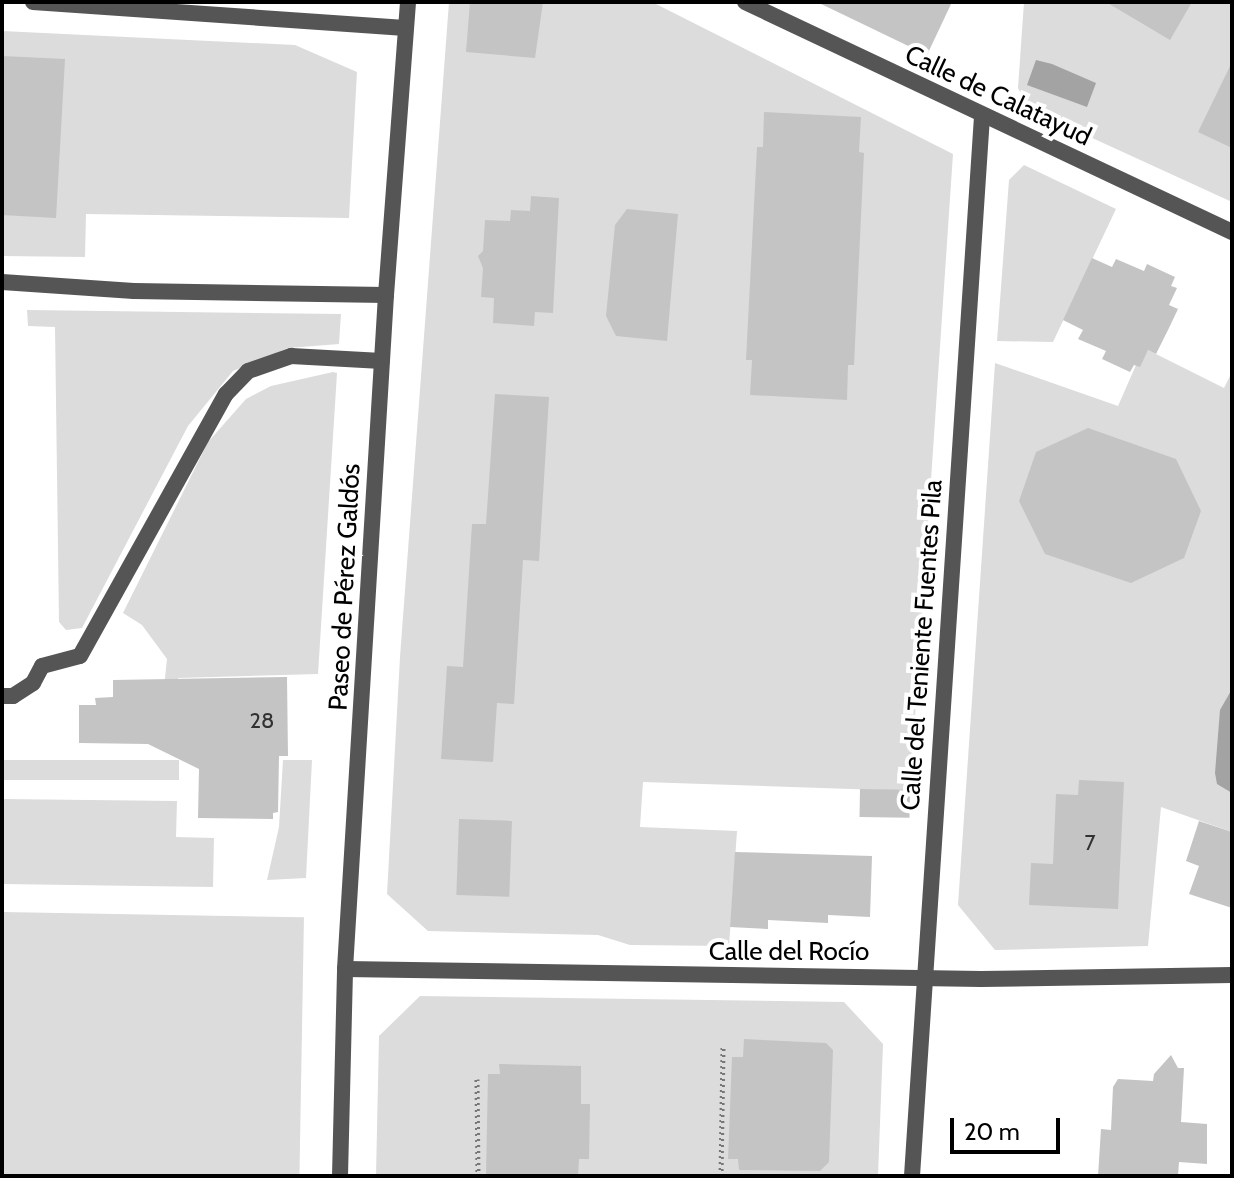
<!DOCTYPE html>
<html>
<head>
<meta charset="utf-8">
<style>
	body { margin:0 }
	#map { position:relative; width:1234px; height:1178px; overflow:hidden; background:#fff; font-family:Cabin,sans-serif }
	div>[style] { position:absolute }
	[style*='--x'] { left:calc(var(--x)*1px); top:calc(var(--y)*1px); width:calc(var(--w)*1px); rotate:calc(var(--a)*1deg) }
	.green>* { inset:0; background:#dcdcdc; transform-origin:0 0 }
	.water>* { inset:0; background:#a3a3a3 }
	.building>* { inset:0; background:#c4c4c4; transform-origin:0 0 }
	.path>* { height:5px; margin-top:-2.5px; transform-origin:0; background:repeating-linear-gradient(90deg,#777 0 2px,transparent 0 6px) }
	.lane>* { height:16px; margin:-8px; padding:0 8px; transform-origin:8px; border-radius:8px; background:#555 }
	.street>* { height:16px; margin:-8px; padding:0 8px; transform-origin:8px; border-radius:8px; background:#555 }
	span { translate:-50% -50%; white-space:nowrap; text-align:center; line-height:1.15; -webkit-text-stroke:8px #fff; paint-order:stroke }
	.number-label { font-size:22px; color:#313131 }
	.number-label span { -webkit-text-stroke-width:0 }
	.street-label { font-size:26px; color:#000 }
	.frame { position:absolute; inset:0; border:4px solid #000; pointer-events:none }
	.scale { position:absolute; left:950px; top:1118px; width:110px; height:36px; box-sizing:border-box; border:4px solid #000; border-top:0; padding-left:10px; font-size:24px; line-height:28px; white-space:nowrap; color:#000; -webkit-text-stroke:6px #fff; paint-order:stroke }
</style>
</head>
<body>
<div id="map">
	<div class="green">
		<div style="clip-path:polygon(449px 2px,652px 2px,953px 154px,910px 791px,643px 782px,640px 827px,737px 831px,729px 946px,630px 945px,598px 935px,428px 931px,387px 894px,400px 657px)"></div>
		<div style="clip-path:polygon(1024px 2px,1232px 2px,1232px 202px,1042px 115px,1026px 104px,1018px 88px)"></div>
		<div style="clip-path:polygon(2px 31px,295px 45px,357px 72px,349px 218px,86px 214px,85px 257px,2px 256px)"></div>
		<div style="clip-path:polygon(1024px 165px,1116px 209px,1053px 342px,997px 341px,1009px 180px)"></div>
		<div style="clip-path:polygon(27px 310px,341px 314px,339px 344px,288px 348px,233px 371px,188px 426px,82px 628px,66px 630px,59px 622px,55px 327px,28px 326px)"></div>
		<div style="clip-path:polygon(1148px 350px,1224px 388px,1232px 372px,1232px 832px,1161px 807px,1148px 946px,995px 950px,958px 905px,995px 363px,1118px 406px,1136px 365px)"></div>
		<div style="clip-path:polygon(333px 372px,337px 373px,318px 674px,178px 678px,179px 697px,163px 697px,167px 659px,142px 625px,123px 613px,208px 442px,246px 399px,271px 386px)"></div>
		<div style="left:2px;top:760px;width:177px;height:20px"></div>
		<div style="clip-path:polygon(283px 760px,312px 760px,306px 878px,267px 880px,279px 827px)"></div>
		<div style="clip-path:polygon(2px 799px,177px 801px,176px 837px,214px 838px,213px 887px,2px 884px)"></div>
		<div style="left:2px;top:912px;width:302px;height:264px;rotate:1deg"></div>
		<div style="clip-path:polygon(420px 996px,844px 1002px,883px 1044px,878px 1176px,376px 1176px,379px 1036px)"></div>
	</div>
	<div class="water">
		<div style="clip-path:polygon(1036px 60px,1052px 64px,1096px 83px,1087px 107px,1027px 85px)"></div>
		<div style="clip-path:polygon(1232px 689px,1232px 793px,1217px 784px,1215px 773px,1220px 710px)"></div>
	</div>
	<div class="building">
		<div style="clip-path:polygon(470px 2px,543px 2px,535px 58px,466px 52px)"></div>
		<div style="clip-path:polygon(817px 2px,952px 2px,927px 55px)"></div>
		<div style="clip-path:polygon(1106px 2px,1192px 2px,1170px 40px)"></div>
		<div style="clip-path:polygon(2px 56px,65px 59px,56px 218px,2px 215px)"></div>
		<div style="clip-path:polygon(1232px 62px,1232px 148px,1198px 132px)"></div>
		<div style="clip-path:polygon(764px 112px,861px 117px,859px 152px,864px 153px,854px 365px,848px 365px,847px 400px,750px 395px,752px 360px,746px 360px,757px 147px,763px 147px)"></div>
		<div style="clip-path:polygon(531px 196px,559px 198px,553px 313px,535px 312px,534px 326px,493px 323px,494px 298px,481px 297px,483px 268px,478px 256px,483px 251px,485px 220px,510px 221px,511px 210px,530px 211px)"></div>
		<div style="clip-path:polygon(627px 209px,678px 214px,667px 341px,616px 336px,606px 316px,615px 225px)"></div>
		<div style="clip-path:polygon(1092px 258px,1112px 267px,1116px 259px,1144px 271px,1147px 264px,1175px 277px,1171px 286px,1177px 288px,1169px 305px,1178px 309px,1168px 330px,1156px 354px,1148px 350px,1140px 367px,1134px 365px,1130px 372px,1102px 359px,1106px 351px,1078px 339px,1083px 330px,1063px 320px)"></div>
		<div style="clip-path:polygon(495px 394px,549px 397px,539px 561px,523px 560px,514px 704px,497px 703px,493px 762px,441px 759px,447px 666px,463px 667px,472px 524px,486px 524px)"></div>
		<div style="clip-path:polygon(1088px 428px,1176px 459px,1201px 511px,1184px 558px,1131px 583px,1045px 554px,1019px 501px,1036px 452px)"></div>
		<div style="clip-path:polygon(287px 677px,288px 756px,279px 756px,278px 812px,273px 813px,273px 819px,198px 818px,199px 769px,148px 744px,79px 743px,79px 705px,96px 705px,95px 698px,113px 697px,113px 680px)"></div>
		<div style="clip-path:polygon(1079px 780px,1124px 782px,1118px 909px,1029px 905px,1031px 863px,1053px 864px,1056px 794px,1078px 795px)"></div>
		<div style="left:860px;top:789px;width:50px;height:28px;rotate:1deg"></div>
		<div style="left:459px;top:819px;width:53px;height:76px;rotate:2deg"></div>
		<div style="clip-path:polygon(1199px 821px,1232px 832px,1232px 908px,1189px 894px,1199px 866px,1186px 861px)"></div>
		<div style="clip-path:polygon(735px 852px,872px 856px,870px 917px,828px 915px,828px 923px,768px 920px,768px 929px,730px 927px)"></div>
		<div style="clip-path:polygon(744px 1039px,826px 1043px,833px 1050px,829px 1162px,820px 1171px,739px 1170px,738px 1159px,728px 1159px,732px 1057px,743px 1057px)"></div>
		<div style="clip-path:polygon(1171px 1055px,1178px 1068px,1184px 1068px,1181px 1122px,1207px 1124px,1207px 1164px,1179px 1162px,1178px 1176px,1098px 1176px,1101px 1129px,1111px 1130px,1113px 1087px,1118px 1079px,1153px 1081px,1154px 1074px)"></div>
		<div style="clip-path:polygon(499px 1064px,581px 1066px,581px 1104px,590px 1104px,589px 1159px,579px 1159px,578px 1176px,486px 1176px,488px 1074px,500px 1074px)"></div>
	</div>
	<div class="path">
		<div style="--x:477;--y:1079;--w:97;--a:89.4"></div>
		<div style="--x:721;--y:1176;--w:131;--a:-89.1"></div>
	</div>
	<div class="lane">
		<div style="--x:2;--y:282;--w:132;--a:3.9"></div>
		<div style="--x:134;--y:291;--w:252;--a:0.9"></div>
		<div style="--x:2;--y:696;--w:11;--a:0"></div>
		<div style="--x:13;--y:696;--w:24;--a:-33"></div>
		<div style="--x:33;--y:683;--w:19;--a:-62"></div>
		<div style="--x:42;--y:666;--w:39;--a:-15"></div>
		<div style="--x:80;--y:656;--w:300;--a:-60.9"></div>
		<div style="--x:226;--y:394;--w:32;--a:-46"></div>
		<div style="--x:248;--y:371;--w:46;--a:-19.2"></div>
		<div style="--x:291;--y:356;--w:91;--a:3.1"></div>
	</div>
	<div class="street">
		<div style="--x:33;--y:2;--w:373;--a:4"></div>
		<div style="--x:745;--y:2;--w:539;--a:25.28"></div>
		<div style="--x:345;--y:969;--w:636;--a:0.9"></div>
		<div style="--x:981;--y:979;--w:251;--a:-0.9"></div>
		<div style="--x:340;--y:1176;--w:207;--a:-88.6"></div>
		<div style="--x:345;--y:969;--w:675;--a:-86.52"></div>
		<div style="--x:386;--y:295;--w:294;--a:-85.7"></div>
		<div style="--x:912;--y:1176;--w:1062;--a:-86.22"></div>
	</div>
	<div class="number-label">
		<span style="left:262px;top:721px">28</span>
		<span style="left:1090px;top:843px">7</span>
	</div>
	<div class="street-label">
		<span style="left:998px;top:96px;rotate:25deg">Calle de Calatayud</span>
		<span style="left:345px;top:587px;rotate:-87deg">Paseo de Pérez Galdós</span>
		<span style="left:922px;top:645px;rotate:-86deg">Calle del Teniente Fuentes Pila</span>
		<span style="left:789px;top:952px">Calle del Rocío</span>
	</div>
	<div class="frame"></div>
	<div class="scale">20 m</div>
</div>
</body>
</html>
